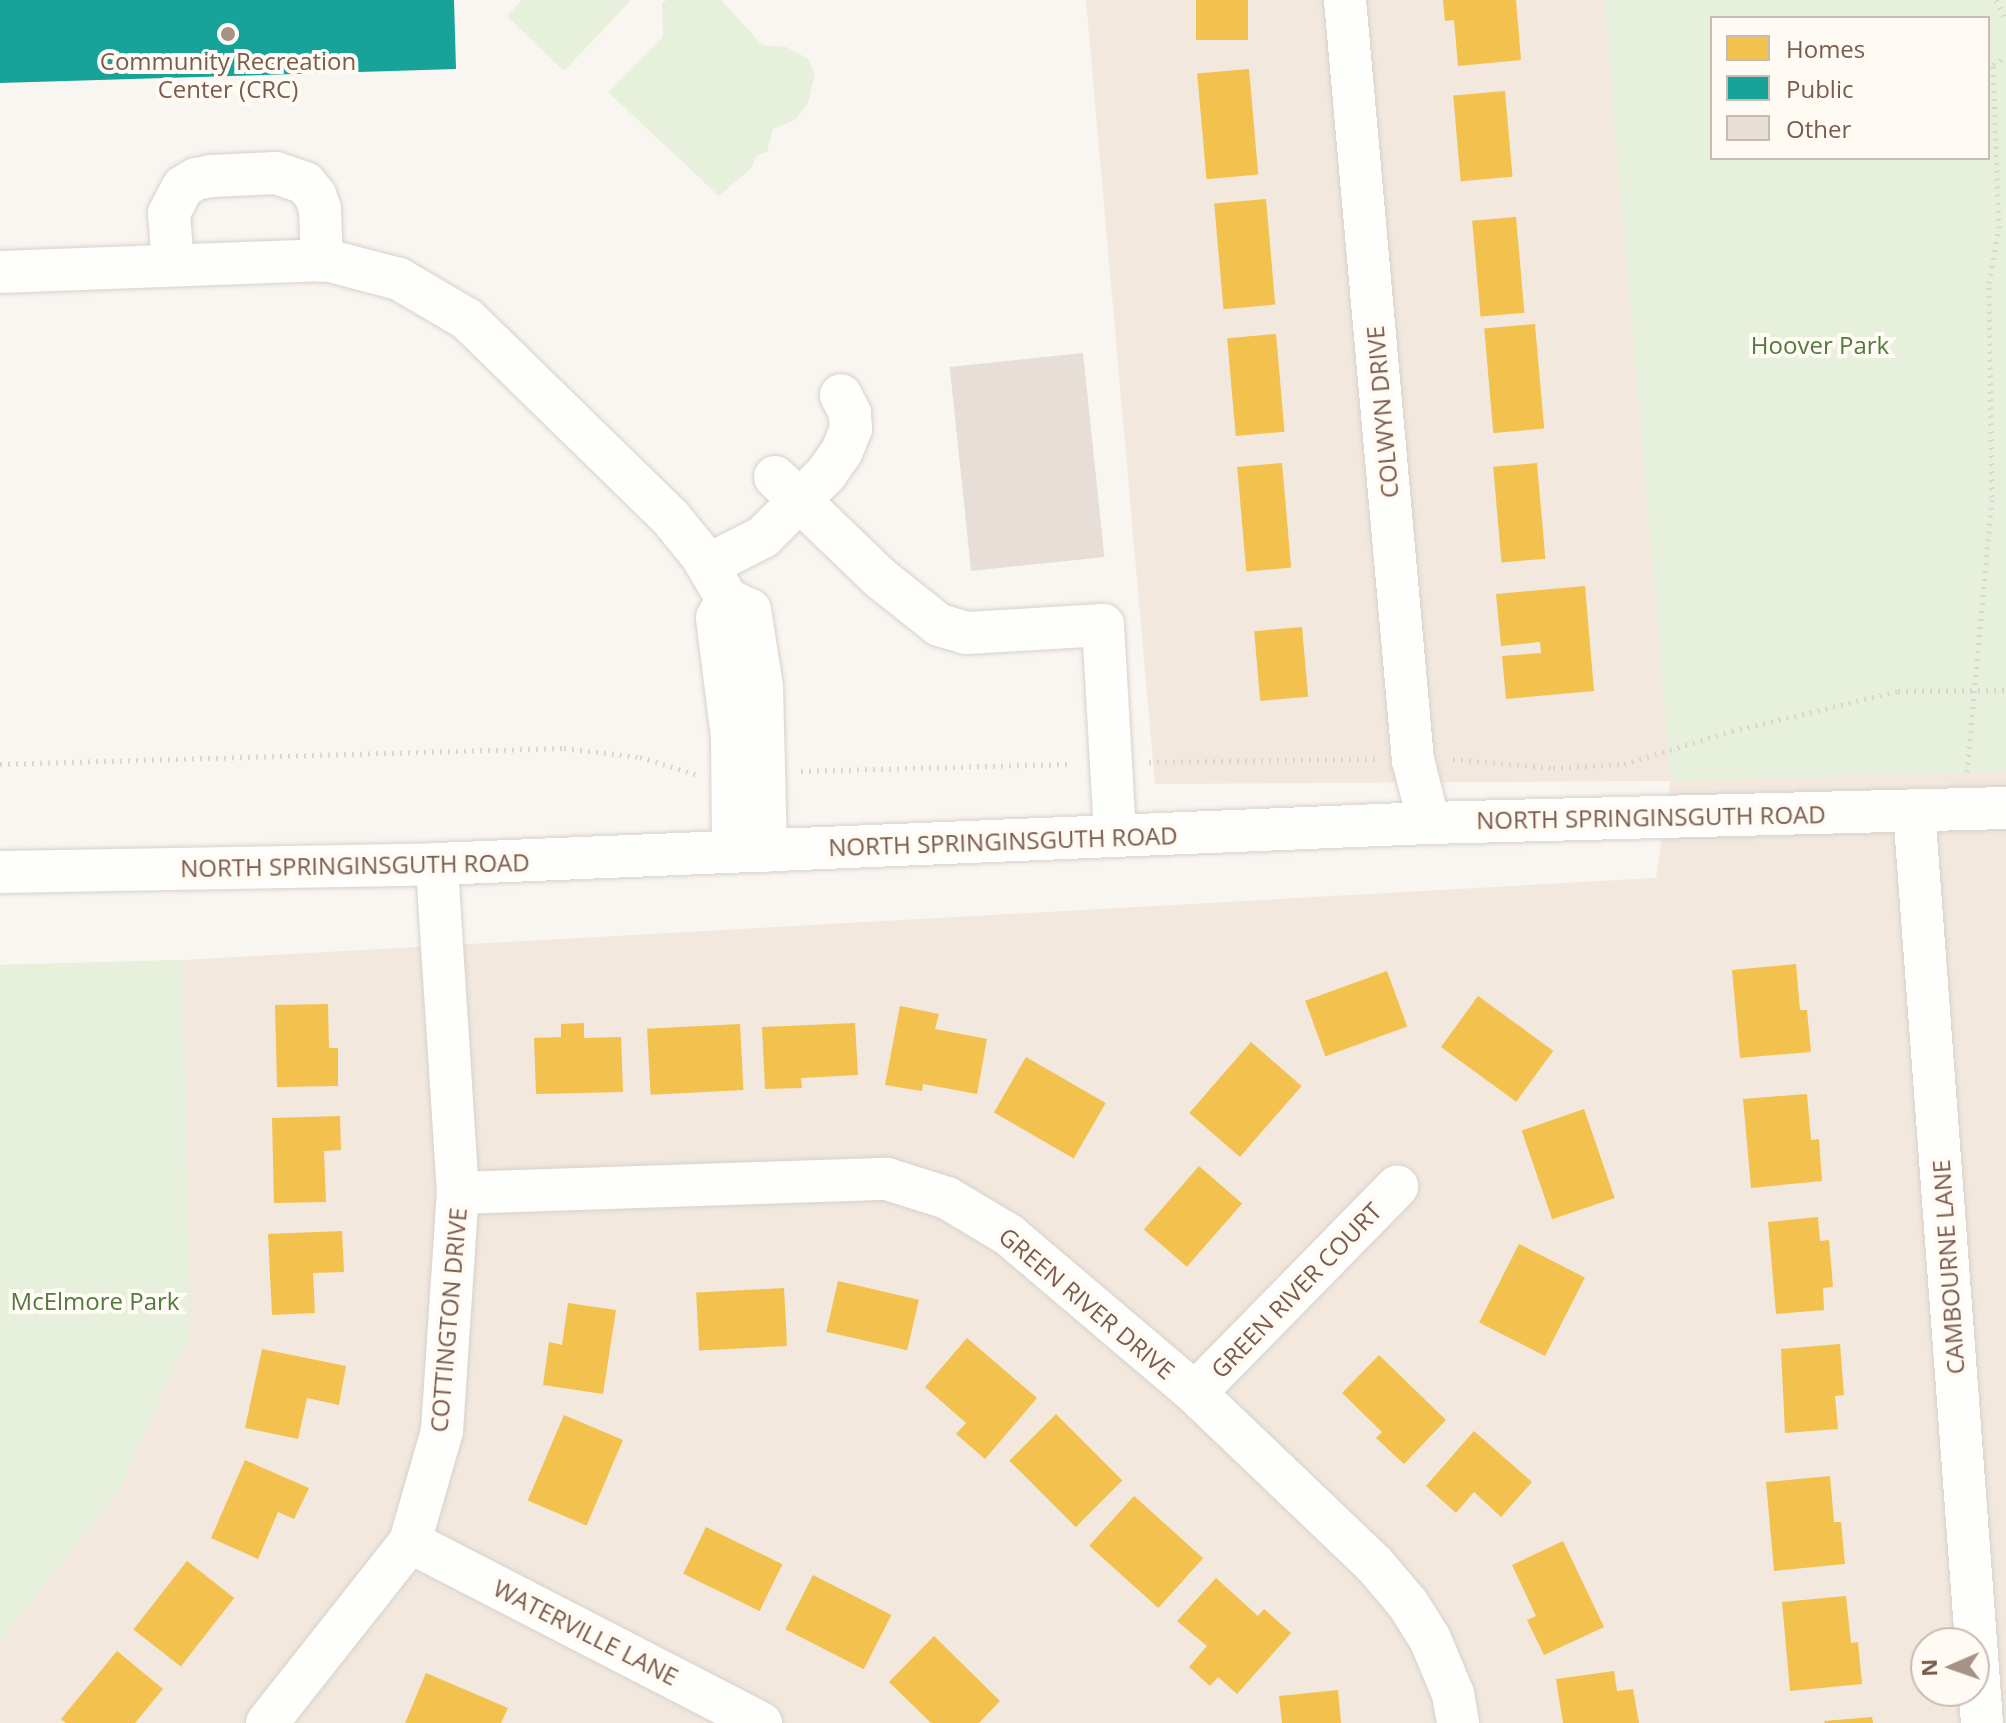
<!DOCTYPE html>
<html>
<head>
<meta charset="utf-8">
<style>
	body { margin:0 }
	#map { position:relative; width:2006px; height:1723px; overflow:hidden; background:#f9f5f0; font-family:"Open Sans",sans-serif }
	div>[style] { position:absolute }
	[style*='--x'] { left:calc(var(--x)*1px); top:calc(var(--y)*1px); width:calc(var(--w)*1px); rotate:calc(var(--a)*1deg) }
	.residential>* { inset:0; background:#f2e8de }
	.green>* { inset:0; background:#e7f0db }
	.homes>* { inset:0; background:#f2c14e; transform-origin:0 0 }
	.public>* { inset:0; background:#17a398 }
	.building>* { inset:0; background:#e6ded7; transform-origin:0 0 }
	.path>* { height:5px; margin-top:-2.5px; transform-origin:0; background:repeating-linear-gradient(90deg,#dcd5d0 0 2px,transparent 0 8px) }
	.roads { filter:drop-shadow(0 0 2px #d7d1cb) drop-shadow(0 0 2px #d7d1cb) }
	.minor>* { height:42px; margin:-21px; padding:0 21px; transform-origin:21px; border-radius:21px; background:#fefefd }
	.dots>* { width:22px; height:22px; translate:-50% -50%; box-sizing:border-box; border:4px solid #fffaf3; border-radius:50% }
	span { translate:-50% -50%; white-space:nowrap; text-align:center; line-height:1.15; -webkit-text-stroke:8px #fffaf3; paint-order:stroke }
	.poi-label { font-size:24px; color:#7a5c4d }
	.park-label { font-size:24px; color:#537a41 }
	.street-label { font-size:24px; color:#7a5c4d }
	.legend { position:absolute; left:1710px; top:16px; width:280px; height:144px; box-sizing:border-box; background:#fffaf3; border:2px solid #cabbb1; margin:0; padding:10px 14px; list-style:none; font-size:24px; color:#7a5c4d }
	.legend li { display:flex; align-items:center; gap:16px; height:40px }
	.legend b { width:40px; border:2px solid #cabbb1 }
	.north { position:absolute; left:1910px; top:1627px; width:80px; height:80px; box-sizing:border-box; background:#fffaf3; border:2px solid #cabbb1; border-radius:50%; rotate:268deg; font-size:22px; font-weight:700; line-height:32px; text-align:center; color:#7a5c4d }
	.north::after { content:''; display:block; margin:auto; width:28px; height:36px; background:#a69286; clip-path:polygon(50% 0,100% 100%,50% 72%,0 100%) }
</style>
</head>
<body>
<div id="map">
	<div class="residential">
		<div style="clip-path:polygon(evenodd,1086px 0,2006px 0,2006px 1723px,0 1723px,0 965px,183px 960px,1656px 878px,1670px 781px,1155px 784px,1086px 0,1712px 18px,1988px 18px,1988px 158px,1712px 158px,1712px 18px,1086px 0,1926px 1643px,1974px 1643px,1974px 1691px,1926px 1691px,1926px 1643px)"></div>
	</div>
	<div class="green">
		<div style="clip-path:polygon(522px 0,631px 0,564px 71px,507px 16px)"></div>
		<div style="clip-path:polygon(667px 0,721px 0,762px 45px,786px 47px,807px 58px,815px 74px,808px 103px,795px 120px,773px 129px,767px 152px,756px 156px,752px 167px,719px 196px,608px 92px,663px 37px,662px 3px)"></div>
		<div style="clip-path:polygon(evenodd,1604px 0,2006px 0,2006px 772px,1671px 781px,1604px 0,1712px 18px,1988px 18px,1988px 158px,1712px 158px,1712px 18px)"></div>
		<div style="clip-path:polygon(183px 960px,190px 1333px,120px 1488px,0 1643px,0 965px)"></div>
	</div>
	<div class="homes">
		<div style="left:1196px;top:0;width:52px;height:40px"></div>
		<div style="clip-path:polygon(1443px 0,1516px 0,1521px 60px,1458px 66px,1454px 20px,1445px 21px)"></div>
		<div style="left:1249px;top:69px;width:106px;height:52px;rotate:85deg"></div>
		<div style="left:1505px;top:91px;width:86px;height:52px;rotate:85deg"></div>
		<div style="left:1266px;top:199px;width:106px;height:52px;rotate:85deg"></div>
		<div style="left:1516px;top:217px;width:96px;height:44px;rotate:85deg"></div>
		<div style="left:1535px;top:324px;width:105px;height:51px;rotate:85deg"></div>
		<div style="left:1276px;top:334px;width:98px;height:49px;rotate:85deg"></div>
		<div style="left:1282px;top:463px;width:105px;height:45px;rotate:85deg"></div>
		<div style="left:1537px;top:463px;width:96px;height:44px;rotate:85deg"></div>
		<div style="clip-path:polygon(1585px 586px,1594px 691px,1506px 699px,1502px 656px,1541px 653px,1540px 642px,1501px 646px,1496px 594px)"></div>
		<div style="left:1302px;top:627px;width:70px;height:48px;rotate:85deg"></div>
		<div style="clip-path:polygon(1796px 964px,1800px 1010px,1807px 1010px,1811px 1052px,1740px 1058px,1732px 970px)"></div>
		<div style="left:1387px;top:971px;width:59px;height:87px;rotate:70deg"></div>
		<div style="left:1478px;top:996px;width:93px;height:63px;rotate:36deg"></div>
		<div style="clip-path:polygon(328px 1004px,329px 1048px,338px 1048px,338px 1086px,277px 1087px,275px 1005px)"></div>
		<div style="clip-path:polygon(900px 1006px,939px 1014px,935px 1029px,987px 1039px,977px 1094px,923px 1084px,922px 1091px,885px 1085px)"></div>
		<div style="clip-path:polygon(584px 1023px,584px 1038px,621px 1037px,623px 1092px,536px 1094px,534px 1038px,561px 1037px,561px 1024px)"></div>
		<div style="clip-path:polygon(855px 1023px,858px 1075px,801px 1078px,802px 1088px,765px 1089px,762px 1027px)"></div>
		<div style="left:740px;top:1024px;width:66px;height:93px;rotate:87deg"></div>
		<div style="left:1251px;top:1042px;width:67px;height:94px;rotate:41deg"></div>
		<div style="left:1026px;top:1057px;width:92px;height:64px;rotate:30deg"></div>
		<div style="clip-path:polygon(1807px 1094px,1811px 1140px,1819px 1139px,1822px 1181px,1751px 1188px,1743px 1099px)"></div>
		<div style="left:1584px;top:1109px;width:94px;height:66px;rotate:71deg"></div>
		<div style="clip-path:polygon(340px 1116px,341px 1150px,324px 1151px,326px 1202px,274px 1203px,272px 1118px)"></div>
		<div style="left:1199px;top:1166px;width:57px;height:84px;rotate:41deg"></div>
		<div style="clip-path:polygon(1818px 1217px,1820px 1241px,1829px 1240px,1833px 1287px,1823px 1288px,1824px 1310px,1776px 1314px,1768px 1222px)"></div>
		<div style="clip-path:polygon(342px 1231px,344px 1272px,313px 1273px,315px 1313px,272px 1315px,268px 1234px)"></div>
		<div style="left:1519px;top:1244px;width:74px;height:88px;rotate:27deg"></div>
		<div style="left:838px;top:1281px;width:83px;height:52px;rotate:13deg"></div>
		<div style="left:784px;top:1288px;width:58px;height:88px;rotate:87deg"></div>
		<div style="clip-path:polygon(568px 1303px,616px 1310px,603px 1394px,543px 1385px,549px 1342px,562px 1345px)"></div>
		<div style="clip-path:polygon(967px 1338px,1037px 1398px,985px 1459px,956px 1434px,966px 1423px,925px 1387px)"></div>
		<div style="clip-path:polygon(1840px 1344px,1844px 1395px,1835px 1396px,1838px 1429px,1785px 1433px,1781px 1349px)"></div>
		<div style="clip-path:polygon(262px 1349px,346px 1366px,339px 1405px,307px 1398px,298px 1439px,245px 1428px)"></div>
		<div style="clip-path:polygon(1379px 1355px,1446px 1420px,1404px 1464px,1376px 1438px,1382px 1432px,1342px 1393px)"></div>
		<div style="left:1056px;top:1414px;width:94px;height:66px;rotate:45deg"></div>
		<div style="left:564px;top:1415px;width:64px;height:93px;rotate:23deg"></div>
		<div style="clip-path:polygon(1474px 1431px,1532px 1482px,1501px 1517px,1474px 1492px,1456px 1513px,1426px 1486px)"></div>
		<div style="clip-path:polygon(245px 1460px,309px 1488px,294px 1519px,278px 1512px,258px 1559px,211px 1538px)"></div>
		<div style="clip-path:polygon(1830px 1476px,1834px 1522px,1841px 1522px,1845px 1564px,1774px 1571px,1766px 1482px)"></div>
		<div style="left:1134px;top:1496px;width:93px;height:67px;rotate:42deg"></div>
		<div style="left:706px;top:1527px;width:85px;height:52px;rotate:26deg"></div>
		<div style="clip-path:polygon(1563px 1541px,1604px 1627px,1544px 1655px,1527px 1620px,1536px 1616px,1512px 1565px)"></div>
		<div style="left:187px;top:1561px;width:60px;height:87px;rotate:38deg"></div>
		<div style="left:813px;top:1575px;width:88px;height:61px;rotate:27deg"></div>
		<div style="clip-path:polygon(1216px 1578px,1258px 1616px,1264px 1609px,1291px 1633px,1237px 1694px,1218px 1677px,1210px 1686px,1189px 1667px,1207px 1646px,1177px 1621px)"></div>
		<div style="clip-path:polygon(1846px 1596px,1851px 1643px,1858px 1642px,1862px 1684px,1790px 1691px,1782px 1602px)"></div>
		<div style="clip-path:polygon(934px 1636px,1000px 1701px,979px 1723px,931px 1723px,889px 1682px)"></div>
		<div style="clip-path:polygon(117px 1651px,163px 1689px,135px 1723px,66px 1723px,61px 1719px)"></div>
		<div style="clip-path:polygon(1614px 1671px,1617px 1691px,1633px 1689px,1639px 1723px,1563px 1723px,1556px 1679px)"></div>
		<div style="clip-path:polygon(426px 1673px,508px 1708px,501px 1723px,405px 1723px)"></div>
		<div style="clip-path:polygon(1338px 1690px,1341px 1723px,1282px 1723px,1279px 1696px)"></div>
		<div style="clip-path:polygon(1872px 1717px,1873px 1723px,1825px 1723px,1824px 1721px)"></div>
	</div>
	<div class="public">
		<div style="clip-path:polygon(0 0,454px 0,456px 69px,0 83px)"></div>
	</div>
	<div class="building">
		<div style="left:1083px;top:353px;width:205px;height:134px;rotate:84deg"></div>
	</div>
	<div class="path">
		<div style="--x:1996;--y:0;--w:22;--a:63"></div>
		<div style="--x:1453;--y:759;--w:100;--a:5.1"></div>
		<div style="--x:1553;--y:768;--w:71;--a:-3.2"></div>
		<div style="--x:1624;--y:764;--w:113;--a:-17"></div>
		<div style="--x:1732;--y:731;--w:171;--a:-13.5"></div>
		<div style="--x:1898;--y:691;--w:108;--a:-0.5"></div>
		<div style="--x:1149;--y:762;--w:226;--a:-0.8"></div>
		<div style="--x:0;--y:764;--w:564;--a:-1.62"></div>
		<div style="--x:564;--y:748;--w:77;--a:6.8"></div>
		<div style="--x:640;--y:757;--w:58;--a:17.2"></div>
		<div style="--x:801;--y:771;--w:270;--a:-1.5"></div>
		<div style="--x:1967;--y:772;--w:276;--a:-84.8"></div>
		<div style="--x:1992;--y:497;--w:214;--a:-90.8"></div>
		<div style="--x:1989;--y:283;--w:56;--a:-79.7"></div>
		<div style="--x:1999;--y:228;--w:163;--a:-92.1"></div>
		<div style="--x:1993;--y:65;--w:15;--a:-32"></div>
	</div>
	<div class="roads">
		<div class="minor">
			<div style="--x:1345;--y:0;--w:763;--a:84.89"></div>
			<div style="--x:1413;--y:760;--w:65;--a:75.7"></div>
			<div style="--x:173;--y:265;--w:52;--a:-94.4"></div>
			<div style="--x:169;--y:213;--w:30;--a:-62"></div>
			<div style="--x:183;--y:187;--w:15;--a:-32"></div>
			<div style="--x:196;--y:179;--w:15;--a:-11"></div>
			<div style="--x:211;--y:176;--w:65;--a:-2.6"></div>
			<div style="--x:276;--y:173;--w:31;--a:19"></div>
			<div style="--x:305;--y:183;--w:16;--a:50"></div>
			<div style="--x:315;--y:195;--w:15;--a:70"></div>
			<div style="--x:320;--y:209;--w:52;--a:87.8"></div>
			<div style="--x:0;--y:272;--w:326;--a:-2.1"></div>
			<div style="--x:326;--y:260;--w:75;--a:14.6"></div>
			<div style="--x:399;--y:279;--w:79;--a:30.5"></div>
			<div style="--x:467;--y:319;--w:284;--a:44.3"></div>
			<div style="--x:670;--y:517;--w:49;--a:50.8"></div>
			<div style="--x:701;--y:555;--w:51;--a:59.4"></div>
			<div style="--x:727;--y:599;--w:25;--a:26"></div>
			<div style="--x:750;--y:610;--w:78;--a:81.1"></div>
			<div style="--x:762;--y:687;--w:164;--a:88.6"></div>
			<div style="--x:775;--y:477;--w:146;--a:43.9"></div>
			<div style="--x:880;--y:578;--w:75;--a:38.5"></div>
			<div style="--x:939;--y:625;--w:29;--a:16"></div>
			<div style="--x:967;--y:633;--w:136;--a:-3.4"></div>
			<div style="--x:1103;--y:625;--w:211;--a:86.7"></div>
			<div style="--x:708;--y:565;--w:62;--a:-27"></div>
			<div style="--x:763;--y:537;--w:89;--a:-45"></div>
			<div style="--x:826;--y:474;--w:28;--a:-55"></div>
			<div style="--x:842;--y:451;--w:24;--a:-68"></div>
			<div style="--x:851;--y:429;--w:16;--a:-94"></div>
			<div style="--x:850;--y:413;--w:20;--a:-117"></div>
			<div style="--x:727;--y:599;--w:21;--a:118"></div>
			<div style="--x:717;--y:618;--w:119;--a:82.8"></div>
			<div style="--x:732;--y:736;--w:116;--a:89.5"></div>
			<div style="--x:1914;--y:810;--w:916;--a:85.74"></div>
			<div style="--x:0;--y:872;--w:437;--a:-1"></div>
			<div style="--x:437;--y:864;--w:993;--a:-2.37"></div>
			<div style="--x:1429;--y:823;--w:577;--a:-1.49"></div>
			<div style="--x:458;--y:1193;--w:429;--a:-1.9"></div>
			<div style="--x:887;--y:1179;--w:63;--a:17.6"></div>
			<div style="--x:947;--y:1198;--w:72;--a:30.8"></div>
			<div style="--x:1009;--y:1235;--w:244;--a:40.3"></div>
			<div style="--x:1195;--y:1393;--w:249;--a:43.7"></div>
			<div style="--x:1375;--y:1565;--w:51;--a:49.8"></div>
			<div style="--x:1408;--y:1604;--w:41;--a:57.8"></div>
			<div style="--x:1430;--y:1639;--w:60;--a:67.3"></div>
			<div style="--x:1453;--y:1694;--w:29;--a:80"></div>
			<div style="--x:1195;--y:1393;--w:289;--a:-45.6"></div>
			<div style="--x:410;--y:1542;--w:395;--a:27.3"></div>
			<div style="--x:267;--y:1723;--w:231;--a:-51.7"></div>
			<div style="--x:410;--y:1542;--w:116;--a:-73.9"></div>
			<div style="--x:442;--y:1431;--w:239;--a:-86.2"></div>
			<div style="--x:458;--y:1193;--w:330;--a:-93.7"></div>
		</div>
	</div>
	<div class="dots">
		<div style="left:228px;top:34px;background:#a69286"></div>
	</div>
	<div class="poi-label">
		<span style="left:228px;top:75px">Community Recreation<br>Center (CRC)</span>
	</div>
	<div class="park-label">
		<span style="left:1820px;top:345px">Hoover Park</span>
		<span style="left:95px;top:1301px">McElmore Park</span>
	</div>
	<div class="street-label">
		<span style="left:1382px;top:412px;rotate:-95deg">COLWYN DRIVE</span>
		<span style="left:1651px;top:817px;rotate:-1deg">NORTH SPRINGINSGUTH ROAD</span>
		<span style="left:1003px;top:841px;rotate:-2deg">NORTH SPRINGINSGUTH ROAD</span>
		<span style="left:355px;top:865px;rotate:-1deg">NORTH SPRINGINSGUTH ROAD</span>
		<span style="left:1948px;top:1267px;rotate:-94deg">CAMBOURNE LANE</span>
		<span style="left:1296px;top:1290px;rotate:-46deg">GREEN RIVER COURT</span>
		<span style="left:1087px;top:1303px;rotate:40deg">GREEN RIVER DRIVE</span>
		<span style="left:448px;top:1320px;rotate:-85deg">COTTINGTON DRIVE</span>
		<span style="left:586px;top:1632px;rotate:27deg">WATERVILLE LANE</span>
	</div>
	<ul class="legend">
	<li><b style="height:22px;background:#f2c14e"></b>Homes</li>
	<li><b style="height:22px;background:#17a398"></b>Public</li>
	<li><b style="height:22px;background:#e6ded7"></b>Other</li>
	</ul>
	<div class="north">N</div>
</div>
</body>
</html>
